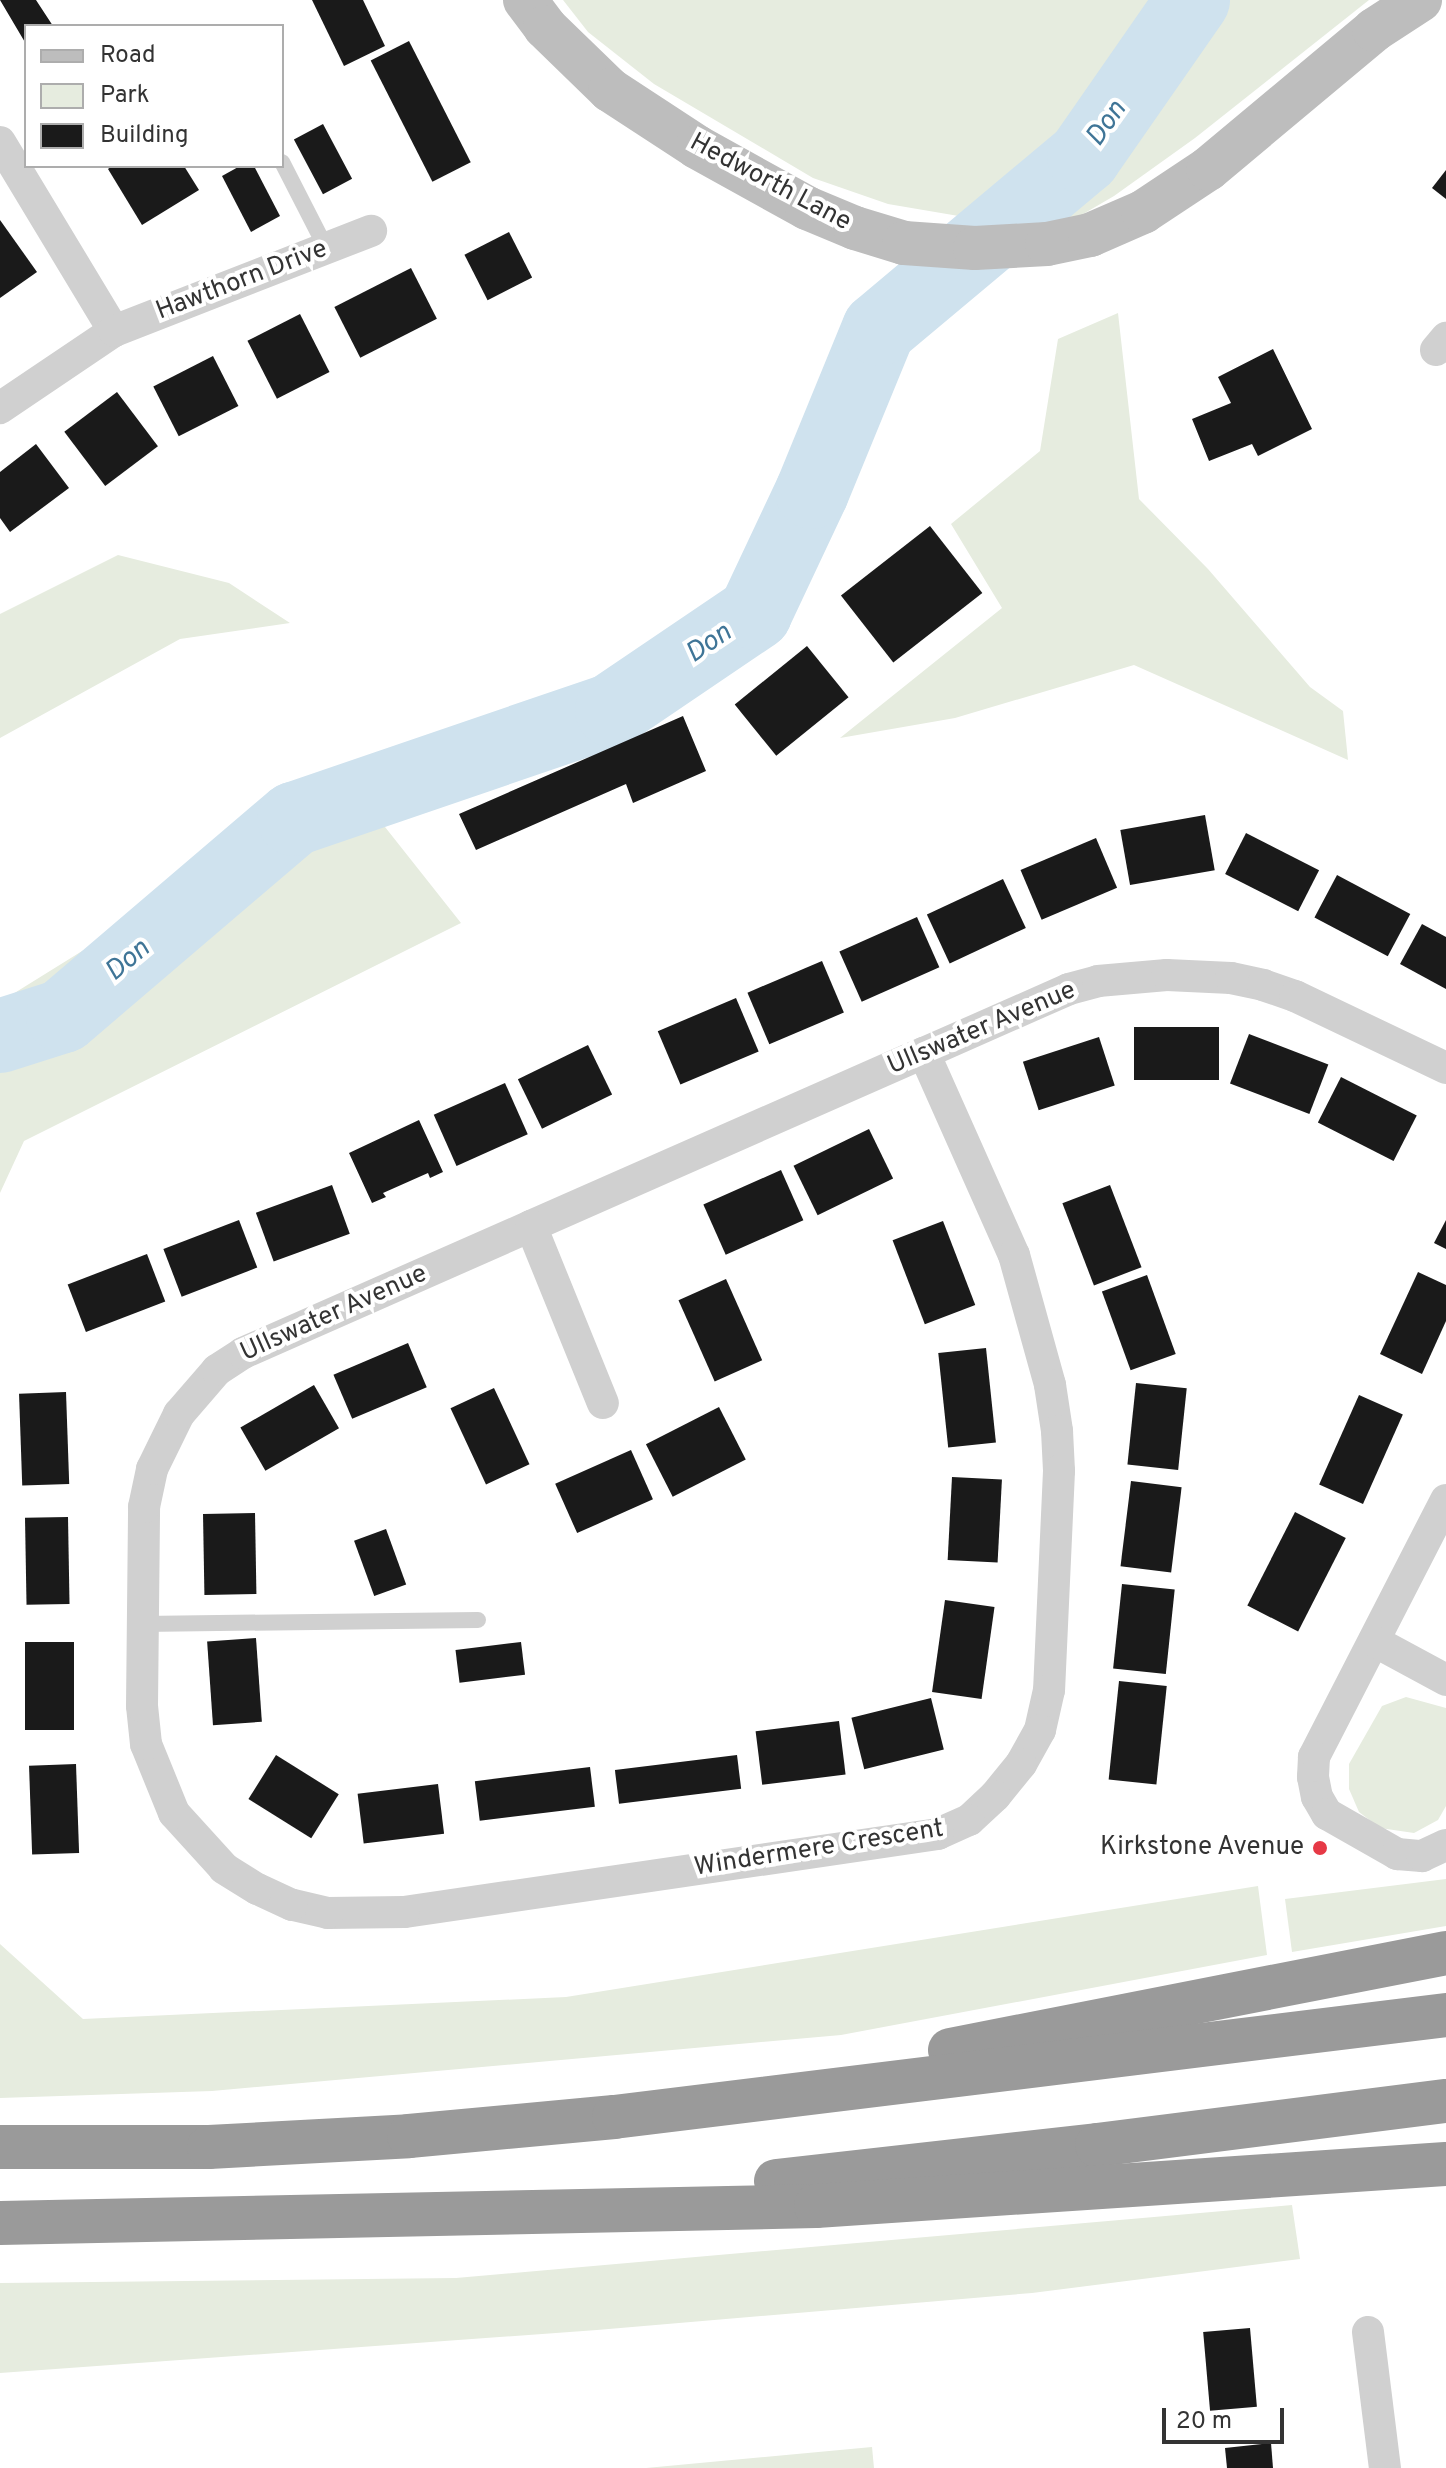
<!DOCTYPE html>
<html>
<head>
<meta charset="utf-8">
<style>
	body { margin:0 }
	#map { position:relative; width:1446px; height:2468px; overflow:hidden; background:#fff; font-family:Overpass,sans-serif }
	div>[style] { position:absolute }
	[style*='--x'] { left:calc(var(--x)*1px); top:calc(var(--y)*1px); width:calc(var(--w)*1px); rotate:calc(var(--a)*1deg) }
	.green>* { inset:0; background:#e6ecdf }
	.river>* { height:74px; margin:-37px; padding:0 37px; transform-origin:37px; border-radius:37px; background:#cfe2ee }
	.building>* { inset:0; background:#1a1a1a; transform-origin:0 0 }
	.lane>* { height:16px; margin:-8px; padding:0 8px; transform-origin:8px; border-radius:8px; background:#d0d0d0 }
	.street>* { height:32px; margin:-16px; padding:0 16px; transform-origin:16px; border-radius:16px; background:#d0d0d0 }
	.secondary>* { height:44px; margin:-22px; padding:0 22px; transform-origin:22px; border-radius:22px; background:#bdbdbd }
	.highway>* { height:44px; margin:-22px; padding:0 22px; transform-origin:22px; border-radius:22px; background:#9a9a9a }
	.dots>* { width:22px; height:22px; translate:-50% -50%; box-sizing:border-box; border:4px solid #fff; border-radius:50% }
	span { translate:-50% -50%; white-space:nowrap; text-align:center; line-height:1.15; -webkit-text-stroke:8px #fff; paint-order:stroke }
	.street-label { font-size:26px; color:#333 }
	.poi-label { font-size:26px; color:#333 }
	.right { translate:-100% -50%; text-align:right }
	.water-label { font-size:28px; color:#3f7597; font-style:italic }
	.legend { position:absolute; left:24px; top:24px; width:260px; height:144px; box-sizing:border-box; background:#fff; border:2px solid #adadad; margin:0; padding:10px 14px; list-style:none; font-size:24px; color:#333 }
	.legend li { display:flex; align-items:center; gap:16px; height:40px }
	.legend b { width:40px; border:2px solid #adadad }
	.scale { position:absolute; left:1162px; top:2408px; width:122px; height:36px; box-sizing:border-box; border:4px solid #333; border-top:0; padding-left:10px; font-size:24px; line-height:28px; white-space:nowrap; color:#333; -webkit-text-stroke:6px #fff; paint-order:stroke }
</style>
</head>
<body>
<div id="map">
	<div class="green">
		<div style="clip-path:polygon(563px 0,1369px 0,1195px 138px,1114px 196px,1078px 217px,994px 222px,888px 204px,813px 178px,654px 84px,588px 32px)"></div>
		<div style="clip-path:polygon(1118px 313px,1139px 499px,1208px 569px,1310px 687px,1343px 711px,1348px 760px,1134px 665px,955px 718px,840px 738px,1002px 608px,951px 524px,1040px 451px,1058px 339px)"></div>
		<div style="clip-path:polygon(118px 555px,229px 583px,290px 623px,180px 639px,0 738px,0 614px)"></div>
		<div style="clip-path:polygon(351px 784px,461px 923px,24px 1141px,0 1193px,0 1002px)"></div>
		<div style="clip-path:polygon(1406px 1697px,1446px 1708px,1446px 1806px,1438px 1820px,1414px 1833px,1380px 1828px,1359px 1812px,1349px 1789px,1349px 1764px,1382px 1706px)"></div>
		<div style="clip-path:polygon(1446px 1879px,1446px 1926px,1292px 1952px,1285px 1899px)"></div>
		<div style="clip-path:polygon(1258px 1886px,1267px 1955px,841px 2035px,212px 2091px,0 2098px,0 1944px,83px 2019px,566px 1997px)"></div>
		<div style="clip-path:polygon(1292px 2205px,1300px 2259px,1032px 2293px,597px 2330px,0 2373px,0 2283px,456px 2278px)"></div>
		<div style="clip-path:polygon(872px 2447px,874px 2468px,646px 2468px)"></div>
	</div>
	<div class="river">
		<div style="--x:0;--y:1036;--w:66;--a:-17.6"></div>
		<div style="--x:63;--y:1016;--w:304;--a:-40.5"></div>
		<div style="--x:294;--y:819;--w:336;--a:-18.9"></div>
		<div style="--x:612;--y:710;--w:173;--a:-34.1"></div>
		<div style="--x:755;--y:613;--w:134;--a:-64.8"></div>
		<div style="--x:812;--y:492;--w:176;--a:-67.7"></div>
		<div style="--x:879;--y:329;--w:268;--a:-40"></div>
		<div style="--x:1084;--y:157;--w:191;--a:-55.2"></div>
	</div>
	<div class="building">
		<div style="clip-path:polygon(0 0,36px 0,53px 26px,26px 26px,26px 44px)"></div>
		<div style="clip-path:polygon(312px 0,363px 0,385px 46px,344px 66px)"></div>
		<div style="left:409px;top:41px;width:136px;height:43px;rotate:63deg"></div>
		<div style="left:323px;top:124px;width:62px;height:33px;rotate:62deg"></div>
		<div style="clip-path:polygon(112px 166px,184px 166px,199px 190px,142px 225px,108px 169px)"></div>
		<div style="clip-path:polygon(240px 166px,254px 166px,280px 216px,251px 232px,222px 176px)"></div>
		<div style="clip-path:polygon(1446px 170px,1446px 199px,1432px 188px)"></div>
		<div style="clip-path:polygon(0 220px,37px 272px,0 298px)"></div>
		<div style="left:509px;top:232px;width:51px;height:50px;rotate:63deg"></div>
		<div style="left:411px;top:268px;width:57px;height:86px;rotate:63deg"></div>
		<div style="left:300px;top:314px;width:65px;height:59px;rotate:63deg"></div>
		<div style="clip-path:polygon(1273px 349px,1312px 429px,1258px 456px,1252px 444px,1209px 461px,1192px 419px,1231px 403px,1218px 377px)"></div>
		<div style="left:213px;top:356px;width:56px;height:67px;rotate:63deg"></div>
		<div style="left:117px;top:392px;width:68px;height:66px;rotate:53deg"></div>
		<div style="clip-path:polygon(36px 444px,69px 488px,10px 532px,0 518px,0 472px)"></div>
		<div style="left:930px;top:526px;width:85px;height:113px;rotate:52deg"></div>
		<div style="left:807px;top:646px;width:66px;height:93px;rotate:51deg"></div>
		<div style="clip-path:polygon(683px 716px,706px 771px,633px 803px,626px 784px,476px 850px,459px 814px)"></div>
		<div style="left:1205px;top:815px;width:56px;height:86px;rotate:80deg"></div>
		<div style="left:1246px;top:833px;width:82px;height:46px;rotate:27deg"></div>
		<div style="left:1096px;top:838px;width:54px;height:82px;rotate:67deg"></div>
		<div style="left:1337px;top:875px;width:83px;height:48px;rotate:28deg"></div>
		<div style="left:1003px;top:879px;width:54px;height:84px;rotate:65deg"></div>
		<div style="left:917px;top:917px;width:55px;height:85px;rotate:66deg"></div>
		<div style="clip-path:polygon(1422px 924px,1446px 937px,1446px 989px,1400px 964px)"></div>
		<div style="left:822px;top:961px;width:56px;height:81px;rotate:67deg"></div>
		<div style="left:736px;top:998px;width:58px;height:85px;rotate:67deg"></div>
		<div style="left:1219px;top:1027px;width:53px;height:85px;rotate:90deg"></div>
		<div style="left:1249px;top:1034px;width:85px;height:53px;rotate:21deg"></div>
		<div style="left:1099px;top:1037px;width:51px;height:80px;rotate:72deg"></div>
		<div style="left:588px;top:1045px;width:55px;height:78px;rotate:64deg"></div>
		<div style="left:1341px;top:1077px;width:85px;height:51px;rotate:27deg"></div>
		<div style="left:505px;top:1083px;width:56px;height:78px;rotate:66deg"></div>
		<div style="clip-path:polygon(419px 1120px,443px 1172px,430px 1178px,428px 1173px,383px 1193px,386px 1197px,372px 1203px,349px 1153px)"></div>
		<div style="left:869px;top:1129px;width:55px;height:84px;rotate:64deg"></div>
		<div style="left:781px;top:1170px;width:55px;height:85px;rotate:66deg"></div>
		<div style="left:332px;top:1185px;width:52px;height:81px;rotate:70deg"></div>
		<div style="left:1110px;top:1185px;width:88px;height:51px;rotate:69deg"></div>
		<div style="left:239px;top:1220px;width:51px;height:81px;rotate:69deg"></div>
		<div style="clip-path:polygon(1446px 1220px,1446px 1249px,1434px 1243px)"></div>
		<div style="left:943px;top:1221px;width:90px;height:54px;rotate:69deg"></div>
		<div style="left:147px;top:1254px;width:51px;height:85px;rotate:69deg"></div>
		<div style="clip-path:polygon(1418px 1272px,1446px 1285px,1446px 1321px,1422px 1374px,1380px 1354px)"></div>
		<div style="left:1147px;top:1275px;width:84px;height:48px;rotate:70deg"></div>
		<div style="left:726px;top:1279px;width:89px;height:52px;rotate:66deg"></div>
		<div style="left:408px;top:1343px;width:48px;height:81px;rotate:67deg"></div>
		<div style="left:986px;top:1348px;width:95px;height:48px;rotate:84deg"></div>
		<div style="left:1136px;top:1383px;width:51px;height:82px;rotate:6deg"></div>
		<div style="left:314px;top:1385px;width:50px;height:85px;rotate:60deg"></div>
		<div style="left:494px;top:1388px;width:84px;height:48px;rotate:65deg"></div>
		<div style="left:66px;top:1392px;width:92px;height:47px;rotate:88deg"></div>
		<div style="left:1359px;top:1395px;width:48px;height:98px;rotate:24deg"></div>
		<div style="left:719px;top:1407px;width:59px;height:82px;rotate:63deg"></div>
		<div style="left:631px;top:1450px;width:54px;height:83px;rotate:66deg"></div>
		<div style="left:952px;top:1477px;width:50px;height:83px;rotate:3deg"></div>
		<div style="left:1131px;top:1481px;width:51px;height:86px;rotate:7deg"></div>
		<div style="left:1295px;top:1512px;width:57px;height:105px;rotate:27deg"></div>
		<div style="left:255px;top:1513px;width:81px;height:52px;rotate:89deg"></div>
		<div style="left:68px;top:1517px;width:87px;height:43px;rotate:89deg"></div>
		<div style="left:386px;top:1529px;width:59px;height:34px;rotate:70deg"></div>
		<div style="left:1122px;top:1584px;width:53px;height:85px;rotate:6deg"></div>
		<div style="left:945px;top:1600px;width:50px;height:93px;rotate:8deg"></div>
		<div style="left:256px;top:1638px;width:84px;height:49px;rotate:86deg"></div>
		<div style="left:25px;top:1642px;width:49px;height:88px"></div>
		<div style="left:521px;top:1642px;width:33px;height:66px;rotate:83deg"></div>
		<div style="left:1119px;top:1681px;width:48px;height:99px;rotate:6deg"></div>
		<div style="left:931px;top:1698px;width:53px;height:82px;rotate:76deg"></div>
		<div style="left:839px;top:1721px;width:54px;height:84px;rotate:83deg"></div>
		<div style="left:276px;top:1755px;width:74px;height:52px;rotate:32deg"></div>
		<div style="left:737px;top:1755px;width:34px;height:123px;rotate:83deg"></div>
		<div style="left:76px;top:1764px;width:89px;height:47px;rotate:88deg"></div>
		<div style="left:590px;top:1767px;width:40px;height:116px;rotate:83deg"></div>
		<div style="left:438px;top:1784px;width:50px;height:81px;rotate:83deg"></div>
		<div style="left:1250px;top:2328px;width:79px;height:47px;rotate:85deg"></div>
		<div style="clip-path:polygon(1271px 2443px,1273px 2468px,1227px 2468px,1225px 2448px)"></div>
	</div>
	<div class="lane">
		<div style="--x:282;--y:162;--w:97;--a:62.9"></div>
		<div style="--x:142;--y:1624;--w:336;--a:-0.7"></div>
	</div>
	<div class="street">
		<div style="--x:0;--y:142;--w:221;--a:58.9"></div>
		<div style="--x:114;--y:331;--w:138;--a:146"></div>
		<div style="--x:114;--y:331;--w:276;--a:-21.3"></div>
		<div style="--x:1436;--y:350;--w:16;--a:-50"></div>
		<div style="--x:924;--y:1053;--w:221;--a:66"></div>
		<div style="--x:1014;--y:1255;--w:135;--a:74.5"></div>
		<div style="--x:1050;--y:1385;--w:47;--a:81.3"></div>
		<div style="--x:1057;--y:1431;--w:40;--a:87.1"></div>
		<div style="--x:1059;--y:1471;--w:219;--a:92.6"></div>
		<div style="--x:1049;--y:1690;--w:41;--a:102.7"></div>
		<div style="--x:1040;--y:1730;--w:39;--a:119"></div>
		<div style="--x:1021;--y:1764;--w:41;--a:129.1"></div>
		<div style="--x:995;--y:1796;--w:35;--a:137"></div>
		<div style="--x:969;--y:1820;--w:34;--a:156"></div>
		<div style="--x:938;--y:1834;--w:540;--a:171.69"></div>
		<div style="--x:404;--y:1912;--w:76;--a:179.2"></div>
		<div style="--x:328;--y:1913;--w:37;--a:-167"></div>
		<div style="--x:292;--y:1905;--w:38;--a:-155"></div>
		<div style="--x:257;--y:1889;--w:39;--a:-148"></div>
		<div style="--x:224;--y:1868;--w:74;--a:-132.3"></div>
		<div style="--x:174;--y:1813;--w:74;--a:-112.1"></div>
		<div style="--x:146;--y:1744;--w:38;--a:-96"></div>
		<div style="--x:142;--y:1706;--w:199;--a:-89.4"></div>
		<div style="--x:144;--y:1507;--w:39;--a:-78"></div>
		<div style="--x:152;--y:1469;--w:61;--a:-63.9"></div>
		<div style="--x:179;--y:1414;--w:58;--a:-49.2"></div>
		<div style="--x:217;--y:1370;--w:31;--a:-33"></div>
		<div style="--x:243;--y:1353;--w:315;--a:-23.8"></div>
		<div style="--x:531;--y:1226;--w:429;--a:-23.8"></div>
		<div style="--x:924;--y:1053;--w:158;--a:-23.8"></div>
		<div style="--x:1069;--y:989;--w:30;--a:-15"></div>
		<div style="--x:1098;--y:981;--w:69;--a:-5"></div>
		<div style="--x:1167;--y:975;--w:64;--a:2.7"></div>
		<div style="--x:1231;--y:978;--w:33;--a:12"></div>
		<div style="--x:1263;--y:985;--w:34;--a:19"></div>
		<div style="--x:1295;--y:996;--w:167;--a:25.5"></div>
		<div style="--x:531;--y:1226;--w:191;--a:67.9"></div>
		<div style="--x:1446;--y:1500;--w:289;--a:117.2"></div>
		<div style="--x:1314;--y:1757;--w:20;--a:93"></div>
		<div style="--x:1313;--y:1777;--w:20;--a:79"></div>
		<div style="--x:1317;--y:1797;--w:20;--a:60"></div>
		<div style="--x:1327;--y:1814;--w:81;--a:29.7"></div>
		<div style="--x:1397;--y:1854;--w:25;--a:5"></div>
		<div style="--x:1422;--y:1856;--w:26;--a:-25"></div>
		<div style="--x:1374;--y:1641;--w:82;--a:28.4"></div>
		<div style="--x:1368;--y:2332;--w:137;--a:82.9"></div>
	</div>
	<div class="secondary">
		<div style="--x:525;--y:0;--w:34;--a:53"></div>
		<div style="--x:545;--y:27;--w:91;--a:44.1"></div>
		<div style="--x:610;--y:90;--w:104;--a:33.2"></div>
		<div style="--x:697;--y:147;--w:126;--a:29"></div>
		<div style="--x:807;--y:208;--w:52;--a:22.6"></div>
		<div style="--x:855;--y:228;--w:51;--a:17"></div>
		<div style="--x:904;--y:243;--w:71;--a:4"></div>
		<div style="--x:975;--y:248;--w:72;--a:-3.2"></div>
		<div style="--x:1047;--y:244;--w:44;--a:-11.8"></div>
		<div style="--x:1090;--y:235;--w:58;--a:-23.5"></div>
		<div style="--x:1143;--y:212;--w:78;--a:-33.5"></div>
		<div style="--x:1208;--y:169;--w:217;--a:-39.9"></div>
		<div style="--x:1374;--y:30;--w:55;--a:-33.1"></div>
	</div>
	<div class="highway">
		<div style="--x:950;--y:2050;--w:505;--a:-11.07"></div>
		<div style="--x:0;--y:2147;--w:209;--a:0"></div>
		<div style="--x:209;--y:2147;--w:200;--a:-3.1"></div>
		<div style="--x:409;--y:2136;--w:206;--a:-5.3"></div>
		<div style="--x:614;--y:2117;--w:838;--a:-6.99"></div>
		<div style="--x:776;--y:2181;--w:323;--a:-6.4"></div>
		<div style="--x:1097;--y:2145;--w:352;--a:-7.2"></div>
		<div style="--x:0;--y:2223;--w:816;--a:-1.19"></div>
		<div style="--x:816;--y:2206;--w:631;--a:-3.81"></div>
	</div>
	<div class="dots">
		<div style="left:1320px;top:1848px;background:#e63946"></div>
	</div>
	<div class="street-label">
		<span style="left:770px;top:183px;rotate:28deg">Hedworth Lane</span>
		<span style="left:242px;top:281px;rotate:-21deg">Hawthorn Drive</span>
		<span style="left:982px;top:1029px;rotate:-23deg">Ullswater Avenue</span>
		<span style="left:334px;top:1314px;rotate:-24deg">Ullswater Avenue</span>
		<span style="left:819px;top:1849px;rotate:-9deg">Windermere Crescent</span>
	</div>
	<div class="poi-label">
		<span class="right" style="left:1304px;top:1848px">Kirkstone Avenue</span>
	</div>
	<div class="water-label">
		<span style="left:1107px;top:124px;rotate:-55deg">Don</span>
		<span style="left:709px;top:644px;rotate:-34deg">Don</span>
		<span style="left:128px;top:961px;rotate:-40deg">Don</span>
	</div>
	<ul class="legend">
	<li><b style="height:10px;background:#bdbdbd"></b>Road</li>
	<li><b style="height:22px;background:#e6ecdf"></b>Park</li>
	<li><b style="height:22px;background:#1a1a1a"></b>Building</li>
	</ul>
	<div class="scale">20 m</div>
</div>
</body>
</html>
